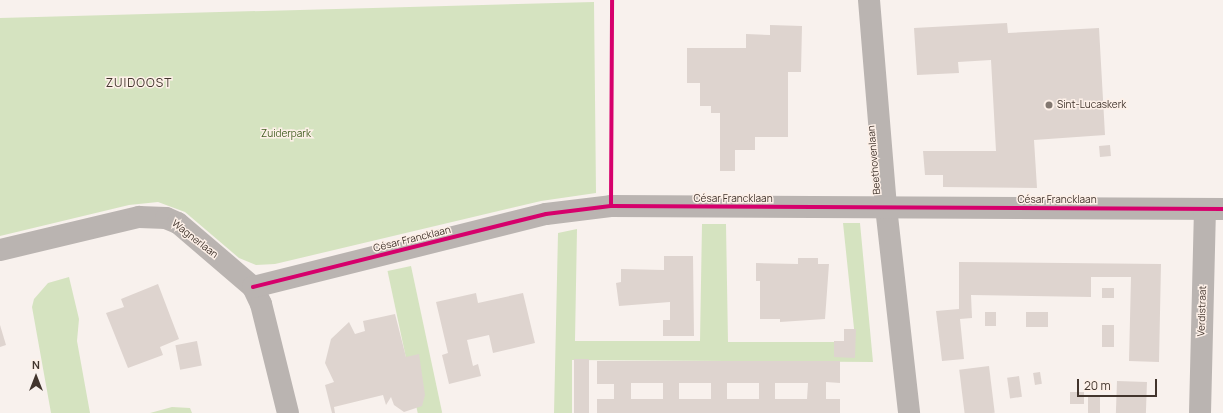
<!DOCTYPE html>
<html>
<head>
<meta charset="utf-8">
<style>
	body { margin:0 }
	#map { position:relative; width:1223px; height:413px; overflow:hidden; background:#f8f1ed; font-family:Manrope,sans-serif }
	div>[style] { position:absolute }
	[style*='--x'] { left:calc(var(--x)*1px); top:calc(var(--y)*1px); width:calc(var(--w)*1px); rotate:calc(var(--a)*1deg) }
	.green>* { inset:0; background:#d5e3c0; transform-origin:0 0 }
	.building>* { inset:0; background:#ded4cf; transform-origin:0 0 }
	.minor>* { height:22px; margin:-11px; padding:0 11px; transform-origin:11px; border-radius:11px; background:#bab4b1 }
	.cycleway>* { height:4px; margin:-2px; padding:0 2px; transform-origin:2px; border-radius:2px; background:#d6006c }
	.dots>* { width:11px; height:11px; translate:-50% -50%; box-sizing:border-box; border:2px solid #fdf0e8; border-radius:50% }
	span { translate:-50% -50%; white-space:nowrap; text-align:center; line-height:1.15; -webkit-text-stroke:3px #fdf0e8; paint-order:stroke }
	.poi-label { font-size:10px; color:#42352d }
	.left { translate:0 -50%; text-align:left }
	.park-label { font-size:10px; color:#435e23 }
	.street-label { font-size:10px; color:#42352d }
	.quarter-label { font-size:12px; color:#42352d; letter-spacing:1px }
	.north { position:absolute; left:16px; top:357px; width:40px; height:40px; -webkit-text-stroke:3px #fdf0e8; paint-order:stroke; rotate:0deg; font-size:11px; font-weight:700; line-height:16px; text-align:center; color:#42352d }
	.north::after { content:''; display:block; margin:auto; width:14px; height:18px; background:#42352d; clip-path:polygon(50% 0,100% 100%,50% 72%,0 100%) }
	.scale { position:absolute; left:1077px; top:379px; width:80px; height:18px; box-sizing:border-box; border:2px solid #42352d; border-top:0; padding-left:5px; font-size:12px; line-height:14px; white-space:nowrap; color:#42352d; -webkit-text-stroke:3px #fdf0e8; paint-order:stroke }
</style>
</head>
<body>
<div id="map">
	<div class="green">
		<div style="clip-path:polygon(594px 2px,596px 193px,541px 201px,275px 264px,256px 265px,239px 258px,185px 212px,158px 202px,129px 205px,0 236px,0 18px)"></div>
		<div style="clip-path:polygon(843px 223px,860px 223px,873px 362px,572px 360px,572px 413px,554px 413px,558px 233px,577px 229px,575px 341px,700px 341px,702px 224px,726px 224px,728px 342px,841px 342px,855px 338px)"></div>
		<div style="left:411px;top:266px;width:150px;height:24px;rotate:78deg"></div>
		<div style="clip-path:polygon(69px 277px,79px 319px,77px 341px,90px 413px,51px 413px,32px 307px,34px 299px,48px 283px)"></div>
		<div style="clip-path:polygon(172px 407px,190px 408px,192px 413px,150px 413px)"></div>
	</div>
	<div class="building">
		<div style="clip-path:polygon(1007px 23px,1008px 33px,1099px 28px,1105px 135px,1034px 140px,1037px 188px,943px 187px,943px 175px,925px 175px,923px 151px,996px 151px,991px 60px,958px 62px,959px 73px,917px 75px,914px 28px)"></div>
		<div style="clip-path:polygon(770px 25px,802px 26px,801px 72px,788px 72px,788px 137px,755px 137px,755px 150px,735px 150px,735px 171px,720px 171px,720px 113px,711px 113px,711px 106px,700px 106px,700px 83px,687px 83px,687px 48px,746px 48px,746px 34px,770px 35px)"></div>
		<div style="left:1110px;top:145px;width:11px;height:11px;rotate:85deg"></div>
		<div style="clip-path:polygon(664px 256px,693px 256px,694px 336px,663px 336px,663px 320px,670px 320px,670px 302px,619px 306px,616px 283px,621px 282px,621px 269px,664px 270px)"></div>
		<div style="clip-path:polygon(798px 258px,818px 258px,818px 264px,829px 264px,825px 319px,780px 322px,780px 319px,760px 319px,760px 281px,756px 281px,756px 263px,798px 264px)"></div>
		<div style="clip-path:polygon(959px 262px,1161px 264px,1159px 362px,1129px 361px,1131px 277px,1091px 277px,1091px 297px,971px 295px,972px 318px,960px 319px,964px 359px,942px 361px,936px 311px,959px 309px)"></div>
		<div style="clip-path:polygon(158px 284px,179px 339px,160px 347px,163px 355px,128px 368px,106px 313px,124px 307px,121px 299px)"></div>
		<div style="left:1102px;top:288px;width:12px;height:10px"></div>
		<div style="clip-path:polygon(476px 293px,478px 303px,523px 293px,535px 343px,493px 353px,489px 335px,467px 340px,473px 366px,478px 364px,481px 376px,449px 384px,442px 355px,448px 353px,436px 302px)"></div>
		<div style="left:985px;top:312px;width:11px;height:14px"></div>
		<div style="left:1026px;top:312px;width:22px;height:15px"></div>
		<div style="clip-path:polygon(395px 314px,406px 357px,419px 354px,425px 395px,422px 406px,404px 412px,394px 405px,391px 397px,386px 405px,383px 395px,334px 407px,335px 413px,332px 413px,325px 385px,334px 382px,325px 363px,331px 339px,349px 322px,355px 334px,365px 331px,363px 321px)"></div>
		<div style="clip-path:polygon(0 325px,6px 345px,0 347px)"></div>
		<div style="left:1102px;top:325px;width:12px;height:22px"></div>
		<div style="clip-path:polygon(844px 329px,856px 329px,855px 358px,834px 357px,834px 341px,844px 341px)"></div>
		<div style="left:197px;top:341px;width:25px;height:22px;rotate:79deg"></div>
		<div style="left:574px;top:359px;width:15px;height:54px"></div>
		<div style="clip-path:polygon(evenodd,597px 361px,840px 361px,840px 383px,826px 382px,826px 399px,840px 399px,840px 413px,597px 413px,597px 399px,614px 399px,614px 384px,597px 384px,597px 361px,631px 383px,663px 383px,663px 399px,631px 399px,631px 383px,597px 361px,679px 383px,711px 383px,711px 399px,679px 399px,679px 383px,597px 361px,727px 383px,759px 383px,759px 399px,727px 399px,727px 383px,597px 361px,775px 383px,808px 383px,807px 399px,775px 399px,775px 383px)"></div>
		<div style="left:989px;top:366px;width:47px;height:30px;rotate:83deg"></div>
		<div style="left:1040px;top:372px;width:12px;height:7px;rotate:81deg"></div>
		<div style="left:1019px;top:376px;width:21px;height:12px;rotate:82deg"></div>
		<div style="left:1117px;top:381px;width:30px;height:32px;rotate:2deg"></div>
		<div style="left:1070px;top:392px;width:14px;height:12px"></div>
		<div style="left:1088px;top:395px;width:12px;height:18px"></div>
	</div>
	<div class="minor">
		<div style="--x:869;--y:0;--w:208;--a:85.3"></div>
		<div style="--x:886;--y:207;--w:207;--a:83.6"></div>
		<div style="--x:0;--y:250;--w:143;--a:-13.4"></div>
		<div style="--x:139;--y:217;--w:27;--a:2"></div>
		<div style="--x:166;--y:218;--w:13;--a:23"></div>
		<div style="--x:178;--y:223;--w:99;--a:40.5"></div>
		<div style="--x:253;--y:287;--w:19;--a:65"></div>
		<div style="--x:261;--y:304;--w:112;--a:76.1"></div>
		<div style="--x:253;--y:287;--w:302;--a:-14"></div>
		<div style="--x:546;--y:214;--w:65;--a:-7"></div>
		<div style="--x:611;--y:206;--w:612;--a:0.28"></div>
		<div style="--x:1200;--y:413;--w:204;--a:-88.6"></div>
	</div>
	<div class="cycleway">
		<div style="--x:611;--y:206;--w:206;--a:-89.7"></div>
		<div style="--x:253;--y:287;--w:302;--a:-14"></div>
		<div style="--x:546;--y:214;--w:65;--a:-7"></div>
		<div style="--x:611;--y:206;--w:612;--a:0.28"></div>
	</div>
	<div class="dots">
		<div style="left:1049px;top:105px;background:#827770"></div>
	</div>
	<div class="poi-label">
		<span class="left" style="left:1057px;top:105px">Sint-Lucaskerk</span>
	</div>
	<div class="park-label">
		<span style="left:286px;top:134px">Zuiderpark</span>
	</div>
	<div class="street-label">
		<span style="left:874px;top:160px;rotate:-95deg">Beethovenlaan</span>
		<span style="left:733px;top:199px">César Francklaan</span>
		<span style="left:1057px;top:200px">César Francklaan</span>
		<span style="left:195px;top:239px;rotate:38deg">Wagnerlaan</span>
		<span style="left:412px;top:239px;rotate:-14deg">César Francklaan</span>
		<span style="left:1202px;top:311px;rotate:-88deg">Verdistraat</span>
	</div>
	<div class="quarter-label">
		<span style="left:139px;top:83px">ZUIDOOST</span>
	</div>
	<div class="north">N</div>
	<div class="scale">20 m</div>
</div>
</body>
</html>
